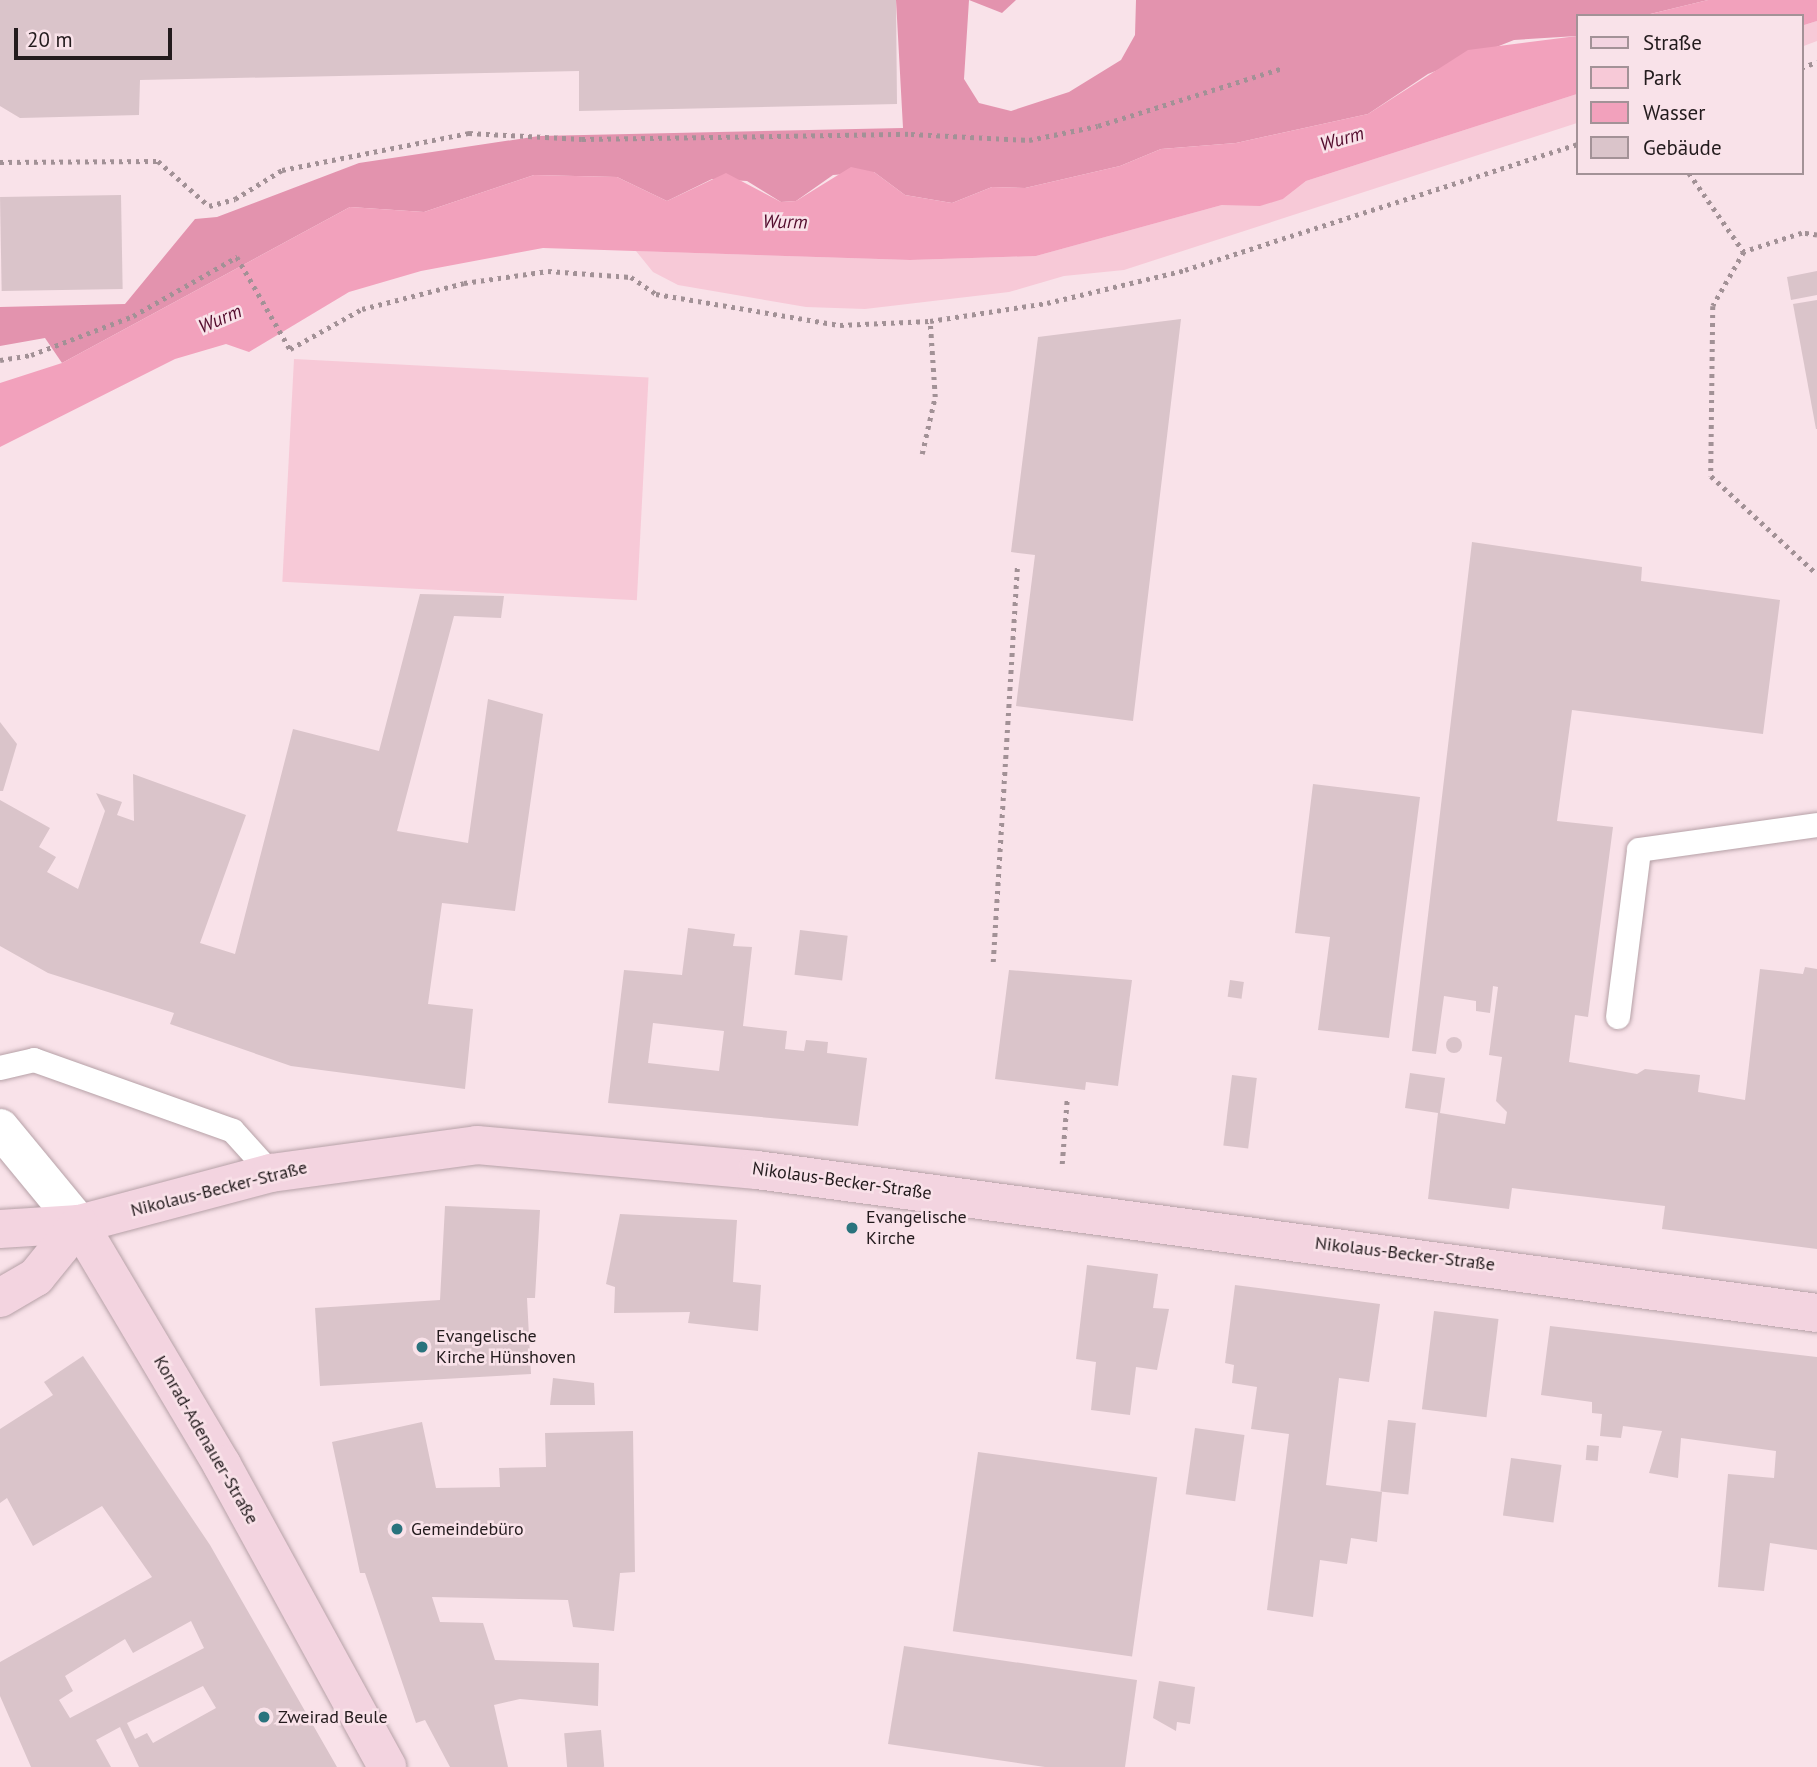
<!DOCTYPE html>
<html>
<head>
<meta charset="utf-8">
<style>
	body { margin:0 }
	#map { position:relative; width:1817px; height:1767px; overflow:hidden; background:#f9e2e9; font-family:"PT Sans",sans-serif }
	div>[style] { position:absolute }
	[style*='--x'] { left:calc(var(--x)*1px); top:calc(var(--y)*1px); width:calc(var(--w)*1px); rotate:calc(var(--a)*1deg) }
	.green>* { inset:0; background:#f7c9d7; transform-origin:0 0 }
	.forest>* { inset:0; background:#e393ae }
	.water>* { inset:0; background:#f2a1bc }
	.building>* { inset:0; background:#dac4ca; transform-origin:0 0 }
	.round { border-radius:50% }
	.path>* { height:4.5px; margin-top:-2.25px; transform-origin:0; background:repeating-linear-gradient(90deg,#a29196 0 3.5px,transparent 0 8.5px) }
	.roads { filter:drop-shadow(0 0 2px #b6a1a7) drop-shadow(0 0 2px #b6a1a7) }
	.service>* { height:24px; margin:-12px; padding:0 12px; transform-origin:12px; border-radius:12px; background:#fff }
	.tertiary>* { height:38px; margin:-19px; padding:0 19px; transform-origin:19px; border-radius:19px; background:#fff }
	.secondary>* { height:38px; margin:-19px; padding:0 19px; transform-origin:19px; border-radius:19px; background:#f3d4e0 }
	.dots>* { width:19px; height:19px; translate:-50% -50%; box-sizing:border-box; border:4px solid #f9e2e9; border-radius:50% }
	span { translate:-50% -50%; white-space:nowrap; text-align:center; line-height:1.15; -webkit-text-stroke:5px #f9e2e9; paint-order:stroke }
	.street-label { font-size:18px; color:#231b1d }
	.poi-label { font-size:18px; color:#231b1d }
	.left { translate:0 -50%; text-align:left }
	.water-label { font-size:19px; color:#530c2d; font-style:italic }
	.legend { position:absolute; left:1576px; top:14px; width:228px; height:161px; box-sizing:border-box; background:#f9e2e9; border:2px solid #a39297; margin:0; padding:9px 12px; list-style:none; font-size:21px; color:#231b1d }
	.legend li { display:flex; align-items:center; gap:14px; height:35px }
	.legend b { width:35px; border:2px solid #a39297 }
	.scale { position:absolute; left:14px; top:28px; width:158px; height:32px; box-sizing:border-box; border:4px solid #231b1d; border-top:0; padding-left:9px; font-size:21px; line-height:24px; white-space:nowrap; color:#231b1d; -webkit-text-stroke:5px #f9e2e9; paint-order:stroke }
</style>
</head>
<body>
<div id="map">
	<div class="green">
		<div style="clip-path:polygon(1817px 21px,1817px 41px,1801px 47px,1801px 26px)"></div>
		<div style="clip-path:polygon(1577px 94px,1577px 123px,1124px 270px,1064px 276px,1009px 292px,865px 309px,806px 307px,678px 285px,653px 272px,636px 251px,910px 260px,1036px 256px,1222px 205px,1283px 199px,1306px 181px)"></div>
		<div style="left:294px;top:359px;width:355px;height:223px;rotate:3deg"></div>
	</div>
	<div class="forest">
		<div style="clip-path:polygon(896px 0,969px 0,964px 79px,979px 103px,1011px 111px,1069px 92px,1121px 60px,1135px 35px,1136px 0,1708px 0,1642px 16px,1577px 16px,1577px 36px,1514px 40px,1428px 74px,1368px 114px,1236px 143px,1161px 149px,1120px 166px,1025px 188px,992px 187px,952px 203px,905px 195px,874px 172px,833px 175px,796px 201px,781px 202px,747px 181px,712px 179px,667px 201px,617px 177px,534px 175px,424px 212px,350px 207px,62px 363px,45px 338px,0 346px,0 307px,125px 304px,195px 219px,217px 217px,359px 163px,539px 136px,903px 128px)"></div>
		<div style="clip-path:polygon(969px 0,1016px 0,1002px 13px)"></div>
	</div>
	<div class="water">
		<div style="clip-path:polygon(1708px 0,1817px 0,1817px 21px,1801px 26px,1801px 16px,1642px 16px)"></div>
		<div style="clip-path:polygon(1577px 36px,1577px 94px,1306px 181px,1283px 199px,1260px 206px,1222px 205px,1036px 256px,910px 260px,543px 248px,421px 271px,349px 292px,249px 352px,226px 344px,175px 359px,0 447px,0 383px,62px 363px,350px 207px,424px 212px,534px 175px,617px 177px,667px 201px,726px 173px,781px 202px,796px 201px,851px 167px,874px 172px,905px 195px,952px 203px,992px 187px,1025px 188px,1120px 166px,1161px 149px,1236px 143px,1368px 114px,1468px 50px)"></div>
	</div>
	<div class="building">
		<div style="clip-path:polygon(0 0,896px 0,897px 104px,579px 111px,579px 71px,140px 80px,139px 115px,20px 118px,0 106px)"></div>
		<div style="left:121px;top:195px;width:94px;height:121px;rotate:89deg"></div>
		<div style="clip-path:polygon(1817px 271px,1817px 295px,1791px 300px,1787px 277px)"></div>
		<div style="clip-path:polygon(1817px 300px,1817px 429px,1816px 429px,1793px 304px)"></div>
		<div style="clip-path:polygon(1181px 319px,1133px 721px,1016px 706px,1035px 555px,1011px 552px,1038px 337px)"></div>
		<div style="clip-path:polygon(1472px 542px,1642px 567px,1641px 581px,1780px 600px,1763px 734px,1572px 710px,1557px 821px,1613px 827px,1588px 1017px,1575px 1015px,1569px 1062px,1637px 1074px,1645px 1069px,1700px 1075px,1698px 1092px,1745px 1100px,1760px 969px,1803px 974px,1805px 967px,1817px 969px,1817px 1249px,1662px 1229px,1665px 1206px,1512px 1188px,1509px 1209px,1428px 1199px,1438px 1113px,1405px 1108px,1410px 1073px,1445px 1078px,1440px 1113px,1505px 1124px,1507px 1112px,1496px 1101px,1502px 1057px,1489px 1055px,1498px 987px,1493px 986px,1490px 1013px,1476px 1011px,1476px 1001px,1444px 996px,1436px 1054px,1412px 1051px)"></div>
		<div style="clip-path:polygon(420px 594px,504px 596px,501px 618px,454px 616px,397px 831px,468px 843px,488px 699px,543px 714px,515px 911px,442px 903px,428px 1004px,473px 1009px,465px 1089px,291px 1066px,170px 1024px,174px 1013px,48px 973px,0 946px,0 800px,50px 828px,39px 847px,56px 857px,47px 872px,78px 889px,105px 811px,96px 793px,122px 802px,117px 815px,134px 821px,133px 774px,246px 815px,200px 943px,235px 954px,293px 729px,379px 751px)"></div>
		<div style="clip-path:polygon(0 722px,17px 744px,3px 791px,0 791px)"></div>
		<div style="clip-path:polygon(1313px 784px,1420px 797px,1389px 1038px,1318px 1030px,1330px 937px,1295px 933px)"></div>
		<div style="clip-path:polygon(evenodd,688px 928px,735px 934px,733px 946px,752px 947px,743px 1026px,787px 1031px,785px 1049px,804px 1051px,806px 1040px,828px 1042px,827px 1053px,867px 1058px,858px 1126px,608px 1103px,624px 970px,682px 975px,688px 928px,653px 1023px,724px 1031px,719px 1071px,648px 1063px,653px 1023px)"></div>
		<div style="left:800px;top:930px;width:48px;height:45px;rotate:7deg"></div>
		<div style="clip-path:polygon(1009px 970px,1132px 980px,1118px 1086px,1086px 1082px,1085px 1090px,995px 1079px)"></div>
		<div style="left:1230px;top:980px;width:14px;height:17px;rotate:8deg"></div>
		<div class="round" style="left:1446px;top:1037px;width:16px;height:16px"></div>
		<div style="left:1232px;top:1075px;width:25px;height:71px;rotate:7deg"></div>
		<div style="clip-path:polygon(445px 1206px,540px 1210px,535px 1298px,527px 1298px,531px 1374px,320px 1386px,315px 1308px,440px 1300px)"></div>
		<div style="clip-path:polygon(620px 1214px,737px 1220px,733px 1282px,761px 1285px,758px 1331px,688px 1323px,690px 1312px,614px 1313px,615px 1287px,606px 1284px)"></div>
		<div style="clip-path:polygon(1087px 1265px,1158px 1274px,1153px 1308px,1169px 1309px,1157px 1370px,1136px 1367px,1130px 1415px,1091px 1410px,1096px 1362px,1076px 1359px)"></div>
		<div style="clip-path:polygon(1235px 1285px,1380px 1304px,1369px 1382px,1339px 1378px,1326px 1485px,1382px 1492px,1377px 1542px,1351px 1538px,1347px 1564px,1320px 1560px,1313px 1617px,1267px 1610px,1289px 1434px,1251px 1429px,1257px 1387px,1232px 1383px,1234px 1365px,1225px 1363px)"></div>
		<div style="left:1434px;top:1311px;width:65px;height:99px;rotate:7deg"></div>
		<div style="clip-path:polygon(1550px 1326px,1817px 1357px,1817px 1550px,1770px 1543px,1764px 1591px,1718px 1587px,1728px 1474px,1774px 1478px,1776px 1451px,1681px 1438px,1678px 1478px,1649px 1473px,1662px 1431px,1623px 1426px,1621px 1438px,1600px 1436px,1602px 1414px,1592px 1413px,1592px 1402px,1541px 1395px)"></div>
		<div style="clip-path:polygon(evenodd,83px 1356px,210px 1545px,337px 1767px,139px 1767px,120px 1727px,96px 1740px,111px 1767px,31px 1767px,0 1696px,0 1662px,152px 1577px,102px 1506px,33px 1546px,7px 1498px,0 1503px,0 1429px,53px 1395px,44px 1382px,83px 1356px,191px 1621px,204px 1648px,70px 1718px,59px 1700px,73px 1691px,65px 1676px,125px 1639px,133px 1653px,191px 1621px,83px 1356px,203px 1686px,216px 1708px,153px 1743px,147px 1733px,135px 1739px,127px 1723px,203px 1686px)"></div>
		<div style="clip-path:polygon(553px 1378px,594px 1383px,595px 1405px,550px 1405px)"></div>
		<div style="left:1388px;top:1420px;width:28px;height:72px;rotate:6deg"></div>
		<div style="clip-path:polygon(422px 1422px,436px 1488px,500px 1487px,499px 1468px,546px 1467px,545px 1433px,633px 1431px,635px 1572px,620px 1573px,614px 1631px,573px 1627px,568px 1600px,432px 1597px,440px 1622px,483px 1623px,495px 1660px,599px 1663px,598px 1706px,520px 1699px,494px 1705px,508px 1767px,450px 1767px,425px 1720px,416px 1723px,365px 1573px,360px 1573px,332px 1442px)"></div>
		<div style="left:1195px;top:1428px;width:50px;height:67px;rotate:8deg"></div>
		<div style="left:1587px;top:1445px;width:12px;height:15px;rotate:5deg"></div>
		<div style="left:978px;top:1452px;width:181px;height:181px;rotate:8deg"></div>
		<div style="left:1511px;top:1458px;width:51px;height:58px;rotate:8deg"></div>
		<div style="clip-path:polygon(904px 1646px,1137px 1680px,1125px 1767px,1045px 1767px,888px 1744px)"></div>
		<div style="clip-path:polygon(1159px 1681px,1195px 1687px,1190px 1724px,1177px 1722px,1176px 1731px,1153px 1718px)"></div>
		<div style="left:601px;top:1730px;width:37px;height:37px;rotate:85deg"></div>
	</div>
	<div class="path">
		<div style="--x:1801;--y:68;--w:17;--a:-21"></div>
		<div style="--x:0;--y:162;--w:158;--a:-0.4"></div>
		<div style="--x:158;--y:161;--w:68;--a:41.4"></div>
		<div style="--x:209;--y:206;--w:27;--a:-15"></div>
		<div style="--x:235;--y:199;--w:55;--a:-31.7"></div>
		<div style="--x:282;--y:170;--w:191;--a:-11.2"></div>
		<div style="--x:469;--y:133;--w:113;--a:3"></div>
		<div style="--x:582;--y:139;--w:329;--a:-0.9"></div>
		<div style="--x:911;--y:134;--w:118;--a:2.9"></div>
		<div style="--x:1029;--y:140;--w:70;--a:-11.5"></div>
		<div style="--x:1098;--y:126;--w:194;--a:-17.4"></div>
		<div style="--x:1689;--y:173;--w:96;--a:55.2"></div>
		<div style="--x:1817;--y:235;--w:15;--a:-172"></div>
		<div style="--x:1802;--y:233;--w:61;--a:161.9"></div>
		<div style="--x:1744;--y:252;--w:62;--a:119.9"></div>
		<div style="--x:1713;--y:306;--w:170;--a:90.7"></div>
		<div style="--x:1711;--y:476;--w:144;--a:42.8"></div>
		<div style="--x:0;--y:360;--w:31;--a:-9"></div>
		<div style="--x:31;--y:355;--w:109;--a:-20.9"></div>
		<div style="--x:133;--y:316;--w:120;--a:-29.6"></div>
		<div style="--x:237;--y:257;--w:106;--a:60.1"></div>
		<div style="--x:290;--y:349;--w:82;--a:-29.1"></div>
		<div style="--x:362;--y:309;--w:105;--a:-14.3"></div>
		<div style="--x:464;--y:283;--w:85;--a:-8.1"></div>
		<div style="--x:548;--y:271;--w:83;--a:4.1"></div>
		<div style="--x:631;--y:277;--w:30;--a:34"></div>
		<div style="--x:656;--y:294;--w:187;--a:9.6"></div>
		<div style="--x:840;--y:325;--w:90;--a:-2.5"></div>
		<div style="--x:930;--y:321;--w:118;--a:-8.7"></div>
		<div style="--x:1047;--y:303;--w:142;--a:-13.4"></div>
		<div style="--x:1185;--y:270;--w:412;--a:-17.8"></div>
		<div style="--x:922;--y:454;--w:58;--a:-77.2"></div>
		<div style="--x:935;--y:397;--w:76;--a:-93.8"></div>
		<div style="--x:993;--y:962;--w:398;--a:-86.5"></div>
		<div style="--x:1062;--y:1164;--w:65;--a:-85.6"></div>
	</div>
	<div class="roads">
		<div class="service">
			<div style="--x:1618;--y:1017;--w:168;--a:-82.8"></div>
			<div style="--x:1639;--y:850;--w:180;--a:-8"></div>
			<div style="--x:0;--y:1068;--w:35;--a:-13"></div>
			<div style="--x:34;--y:1060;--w:211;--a:19.6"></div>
			<div style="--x:233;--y:1131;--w:57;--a:47.9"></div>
		</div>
		<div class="tertiary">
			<div style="--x:0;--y:1128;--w:124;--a:50.5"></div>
		</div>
		<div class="secondary">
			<div style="--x:79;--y:1224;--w:280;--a:59.3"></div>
			<div style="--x:222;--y:1465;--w:344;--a:61.3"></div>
			<div style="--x:0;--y:1229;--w:79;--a:-3.6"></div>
			<div style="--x:79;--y:1224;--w:199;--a:-14.9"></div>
			<div style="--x:271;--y:1173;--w:208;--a:-7.7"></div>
			<div style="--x:477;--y:1145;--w:281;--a:5.1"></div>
			<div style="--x:757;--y:1170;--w:1070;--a:7.68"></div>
			<div style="--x:0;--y:1298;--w:42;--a:-30.3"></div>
			<div style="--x:36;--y:1277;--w:68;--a:-50.9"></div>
		</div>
	</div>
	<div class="dots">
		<div style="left:852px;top:1228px;background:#2a737d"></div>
		<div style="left:422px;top:1347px;background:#2a737d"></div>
		<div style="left:397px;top:1529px;background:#2a737d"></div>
		<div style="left:264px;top:1717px;background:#2a737d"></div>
	</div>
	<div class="street-label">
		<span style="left:842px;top:1181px;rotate:8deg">Nikolaus-Becker-Straße</span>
		<span style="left:219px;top:1189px;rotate:-14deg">Nikolaus-Becker-Straße</span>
		<span style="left:1405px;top:1254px;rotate:7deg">Nikolaus-Becker-Straße</span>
		<span style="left:206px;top:1440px;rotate:60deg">Konrad-Adenauer-Straße</span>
	</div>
	<div class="poi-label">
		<span class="left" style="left:866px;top:1228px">Evangelische<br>Kirche</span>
		<span class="left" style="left:436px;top:1347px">Evangelische<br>Kirche Hünshoven</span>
		<span class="left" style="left:411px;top:1529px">Gemeindebüro</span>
		<span class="left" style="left:278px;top:1717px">Zweirad Beule</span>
	</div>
	<div class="water-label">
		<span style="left:1342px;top:139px;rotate:-16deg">Wurm</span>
		<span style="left:785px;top:222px;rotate:1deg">Wurm</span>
		<span style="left:220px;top:319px;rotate:-23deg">Wurm</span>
	</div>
	<ul class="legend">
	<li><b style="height:9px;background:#f3d4e0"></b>Straße</li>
	<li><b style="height:19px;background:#f7c9d7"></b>Park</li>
	<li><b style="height:19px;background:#f2a1bc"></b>Wasser</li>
	<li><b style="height:19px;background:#dac4ca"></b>Gebäude</li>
	</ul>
	<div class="scale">20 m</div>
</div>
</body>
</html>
